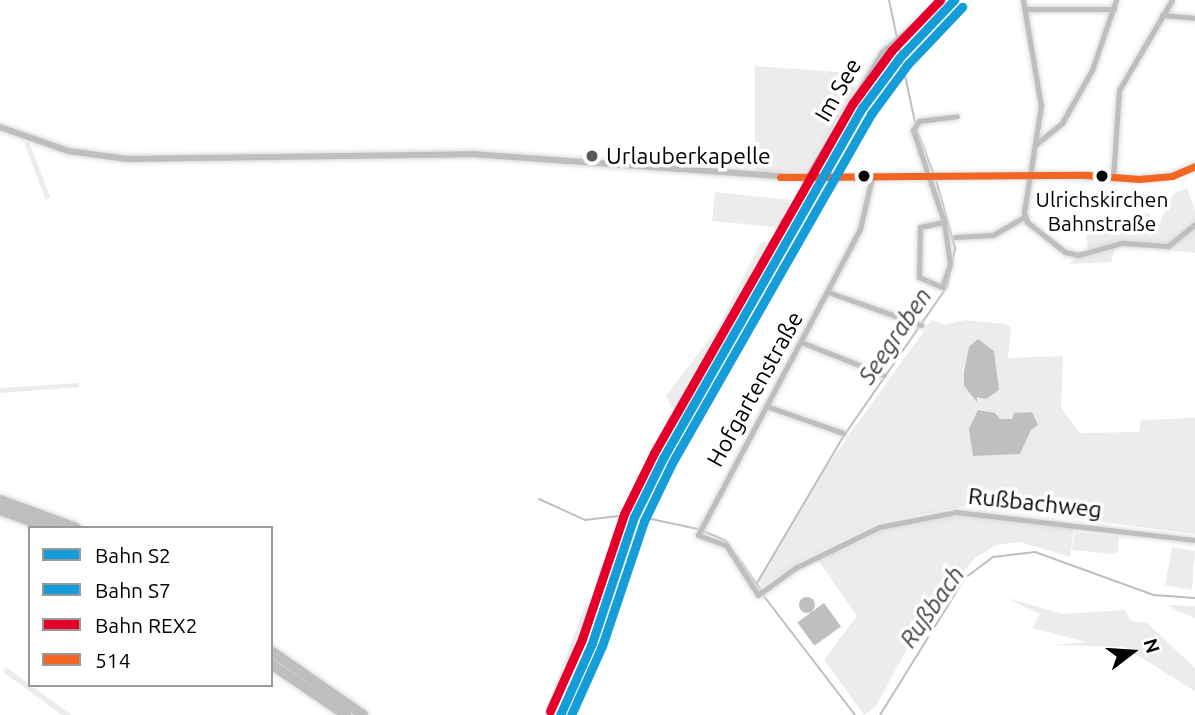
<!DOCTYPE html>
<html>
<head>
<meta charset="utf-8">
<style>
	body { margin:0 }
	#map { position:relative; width:1195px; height:715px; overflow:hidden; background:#fff; font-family:Ubuntu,sans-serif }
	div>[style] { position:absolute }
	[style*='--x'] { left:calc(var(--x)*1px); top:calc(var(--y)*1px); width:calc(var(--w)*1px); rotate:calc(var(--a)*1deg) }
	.green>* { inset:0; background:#ececec; transform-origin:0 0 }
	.round { border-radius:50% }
	.water>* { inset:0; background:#bfbfbf; transform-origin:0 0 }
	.stream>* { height:2px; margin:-1px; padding:0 1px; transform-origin:1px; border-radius:1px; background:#bfbfbf }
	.roads { filter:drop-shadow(0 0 2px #dbdbdb) drop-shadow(0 0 2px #dbdbdb) }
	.minor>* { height:5px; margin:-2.5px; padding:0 2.5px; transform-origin:2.5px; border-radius:2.5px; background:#bebebe }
	.tertiary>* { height:6px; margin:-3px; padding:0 3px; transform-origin:3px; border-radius:3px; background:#bebebe }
	.motorway>* { height:10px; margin:-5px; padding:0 5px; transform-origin:5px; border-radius:5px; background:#bebebe }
	.bus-1>* { height:7px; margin:-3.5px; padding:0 3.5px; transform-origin:3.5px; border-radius:3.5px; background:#f26522 }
	.rail-1>* { height:9px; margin:-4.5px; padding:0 4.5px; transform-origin:4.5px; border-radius:4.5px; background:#159dd9 }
	.rail-2>* { height:9px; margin:-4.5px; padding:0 4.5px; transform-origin:4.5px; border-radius:4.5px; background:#159dd9 }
	.rail-3>* { height:9px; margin:-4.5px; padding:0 4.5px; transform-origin:4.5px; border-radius:4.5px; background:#e4002b }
	.dots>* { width:19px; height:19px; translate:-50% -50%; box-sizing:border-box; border:4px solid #fff; border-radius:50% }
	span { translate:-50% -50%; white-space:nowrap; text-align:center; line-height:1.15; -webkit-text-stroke:7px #fff; paint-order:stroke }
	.bus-label { font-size:21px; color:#000 }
	.street-label { font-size:23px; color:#000 }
	.poi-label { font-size:23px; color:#000 }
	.left { translate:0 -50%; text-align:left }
	.water-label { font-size:24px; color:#444; font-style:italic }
	.legend { position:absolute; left:28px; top:526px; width:245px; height:161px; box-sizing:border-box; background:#fff; border:2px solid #999; margin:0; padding:9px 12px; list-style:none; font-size:21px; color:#000 }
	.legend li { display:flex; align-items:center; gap:14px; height:35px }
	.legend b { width:35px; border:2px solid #999 }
	.north { position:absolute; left:1097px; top:617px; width:70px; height:70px; -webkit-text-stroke:5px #fff; paint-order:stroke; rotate:73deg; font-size:19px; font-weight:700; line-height:28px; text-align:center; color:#000 }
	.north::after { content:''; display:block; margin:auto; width:24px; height:32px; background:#000; clip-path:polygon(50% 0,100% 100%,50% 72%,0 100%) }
</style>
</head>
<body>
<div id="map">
	<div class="green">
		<div style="clip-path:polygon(755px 66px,838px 72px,849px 77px,856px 90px,803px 175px,755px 171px)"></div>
		<div style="left:29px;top:142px;width:60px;height:5px;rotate:69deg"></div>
		<div style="clip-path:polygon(1187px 188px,1195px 210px,1195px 253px,1126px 245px,1115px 249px,1111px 262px,1070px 264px,1078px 254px,1088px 253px,1086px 229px,1155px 233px,1173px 194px)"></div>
		<div style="left:715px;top:192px;width:75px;height:29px;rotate:6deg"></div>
		<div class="round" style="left:1136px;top:213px;width:16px;height:16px"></div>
		<div style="clip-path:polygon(771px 241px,779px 244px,679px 423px,666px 396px,718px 328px,761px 242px)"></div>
		<div style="clip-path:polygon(932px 320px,945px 325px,965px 320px,1005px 324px,1011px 327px,1008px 358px,1063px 356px,1061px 408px,1080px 433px,1139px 432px,1141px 420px,1195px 418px,1195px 534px,972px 505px,879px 522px,800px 561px,762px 586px,758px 579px,826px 467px)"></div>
		<div style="clip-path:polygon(79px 383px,79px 387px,0 393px,0 388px)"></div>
		<div style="clip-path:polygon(969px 513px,1074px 529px,1070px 557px,1020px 542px,996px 545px,975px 558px,917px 630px,876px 706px,864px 715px,824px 660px,857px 616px,818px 560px,880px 529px)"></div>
		<div style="clip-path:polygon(1075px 532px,1119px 537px,1118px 551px,1114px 554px,1072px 550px)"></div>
		<div style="clip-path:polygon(1172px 547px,1195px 551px,1192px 590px,1165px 585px)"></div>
		<div style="clip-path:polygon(1007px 598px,1062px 614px,1125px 610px,1131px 621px,1147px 623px,1195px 668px,1195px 691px,1124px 647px,1052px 645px,1086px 642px,1032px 628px,1040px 614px)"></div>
		<div style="clip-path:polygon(586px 603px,593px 605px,575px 657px,550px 715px,544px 715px)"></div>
		<div style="clip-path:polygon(1167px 605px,1195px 606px,1195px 618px,1176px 610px)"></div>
		<div style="clip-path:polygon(6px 667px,30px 685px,72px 715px,62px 715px,3px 672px)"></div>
	</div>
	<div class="water">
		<div style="clip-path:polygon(978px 339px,994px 351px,999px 390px,986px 399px,977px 397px,977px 402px,964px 386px,964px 372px,969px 347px)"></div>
		<div style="clip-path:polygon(978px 410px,995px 413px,1000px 419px,1012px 419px,1014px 413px,1032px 412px,1038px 425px,1031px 430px,1020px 454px,973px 456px,969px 429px)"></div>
		<div class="round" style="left:799px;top:597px;width:16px;height:16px"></div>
		<div style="left:824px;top:603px;width:29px;height:33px;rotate:54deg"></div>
	</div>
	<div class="stream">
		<div style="--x:889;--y:0;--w:125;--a:78"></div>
		<div style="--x:916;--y:128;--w:50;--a:69"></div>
		<div style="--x:539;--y:499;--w:51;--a:24.5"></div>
		<div style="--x:585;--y:520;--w:42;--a:-6.8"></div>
		<div style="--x:651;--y:519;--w:48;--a:12"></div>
		<div style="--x:703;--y:531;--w:25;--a:23"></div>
		<div style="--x:726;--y:541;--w:60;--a:54.5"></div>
		<div style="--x:757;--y:583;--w:169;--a:-59.5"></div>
		<div style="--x:843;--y:437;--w:183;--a:-55.3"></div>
		<div style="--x:947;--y:287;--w:40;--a:-78"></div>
		<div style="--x:955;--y:248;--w:71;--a:-105.6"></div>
		<div style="--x:763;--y:595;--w:151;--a:52.5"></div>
		<div style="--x:880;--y:715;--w:161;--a:-58.2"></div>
		<div style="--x:965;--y:578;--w:35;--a:-37"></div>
		<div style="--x:993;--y:557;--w:42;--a:-6.8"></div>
		<div style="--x:1035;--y:552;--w:127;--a:19.9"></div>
		<div style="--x:1154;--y:595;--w:41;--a:4.2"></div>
	</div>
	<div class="roads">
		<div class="minor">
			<div style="--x:1023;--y:0;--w:108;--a:80.4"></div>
			<div style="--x:1041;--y:106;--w:107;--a:99.1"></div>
			<div style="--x:1024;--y:212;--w:10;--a:73"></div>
			<div style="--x:1027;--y:222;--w:48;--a:38.3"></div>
			<div style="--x:1065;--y:252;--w:13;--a:13"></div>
			<div style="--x:1078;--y:255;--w:46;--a:-15.3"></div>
			<div style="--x:1122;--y:243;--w:46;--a:3.7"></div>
			<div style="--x:1168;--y:246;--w:35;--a:-39"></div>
			<div style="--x:1024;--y:9;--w:90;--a:0"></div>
			<div style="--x:1162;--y:15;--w:33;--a:5"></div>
			<div style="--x:1035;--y:145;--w:35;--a:-39"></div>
			<div style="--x:1062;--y:123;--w:61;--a:-60.5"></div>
			<div style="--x:1092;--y:70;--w:74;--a:-71.1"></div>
			<div style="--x:872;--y:177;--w:53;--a:103"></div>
			<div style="--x:860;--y:229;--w:346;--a:117.9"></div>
			<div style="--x:698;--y:535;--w:30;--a:20"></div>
			<div style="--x:726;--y:545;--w:59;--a:57.4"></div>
			<div style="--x:758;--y:595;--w:46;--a:-36.1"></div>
			<div style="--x:795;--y:568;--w:93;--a:-26"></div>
			<div style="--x:879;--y:527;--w:78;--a:-11"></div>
			<div style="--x:956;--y:512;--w:241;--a:6.7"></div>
			<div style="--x:806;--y:178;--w:147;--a:-58.9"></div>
			<div style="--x:882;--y:52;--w:80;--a:-40.4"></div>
			<div style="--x:1113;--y:178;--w:88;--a:-86.1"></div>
			<div style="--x:1119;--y:90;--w:104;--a:-59.5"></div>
			<div style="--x:944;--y:222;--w:42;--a:81.9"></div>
			<div style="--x:950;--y:264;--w:24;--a:109"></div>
			<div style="--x:942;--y:287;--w:25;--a:-157"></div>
			<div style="--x:919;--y:277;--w:50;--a:-88.9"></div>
			<div style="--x:920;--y:227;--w:25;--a:-12"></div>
			<div style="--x:944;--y:222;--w:97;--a:-108.6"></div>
			<div style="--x:913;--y:130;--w:11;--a:-56"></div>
			<div style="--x:919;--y:121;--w:38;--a:-7"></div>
			<div style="--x:955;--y:237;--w:38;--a:-3"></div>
			<div style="--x:993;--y:235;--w:36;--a:-30"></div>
			<div style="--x:828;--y:292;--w:99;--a:19.5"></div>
			<div style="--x:801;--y:342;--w:89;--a:21.7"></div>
			<div style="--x:766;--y:406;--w:82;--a:19.3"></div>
		</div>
		<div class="tertiary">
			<div style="--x:0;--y:127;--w:72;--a:19.4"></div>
			<div style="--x:68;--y:151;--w:60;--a:7.7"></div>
			<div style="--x:127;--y:159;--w:344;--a:-0.8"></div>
			<div style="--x:471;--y:154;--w:336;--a:4.1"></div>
			<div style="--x:806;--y:178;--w:252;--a:-0.7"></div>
			<div style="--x:1058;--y:175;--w:81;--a:2.8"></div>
			<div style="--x:1139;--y:179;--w:33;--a:-5"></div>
			<div style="--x:1172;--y:176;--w:25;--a:-23"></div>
		</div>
		<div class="motorway">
			<div style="--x:0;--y:500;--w:81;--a:20.2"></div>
			<div style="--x:0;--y:510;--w:53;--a:19.8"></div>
			<div style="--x:271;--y:651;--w:112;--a:34.8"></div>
			<div style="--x:271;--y:664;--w:91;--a:34.2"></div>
		</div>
	</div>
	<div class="bus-1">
		<div style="--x:780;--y:177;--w:307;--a:-0.4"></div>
		<div style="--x:1087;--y:175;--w:52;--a:4.4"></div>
		<div style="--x:1139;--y:179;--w:33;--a:-5"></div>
		<div style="--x:1172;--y:176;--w:25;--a:-23"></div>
	</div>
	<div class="rail-1">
		<div style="--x:560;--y:715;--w:79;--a:-66"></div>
		<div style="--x:592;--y:643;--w:133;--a:-71.6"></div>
		<div style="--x:634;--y:517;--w:66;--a:-63.8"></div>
		<div style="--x:663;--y:458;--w:403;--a:-60.4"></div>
		<div style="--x:862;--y:108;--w:64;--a:-53.3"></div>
		<div style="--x:900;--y:57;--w:79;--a:-46.5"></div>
	</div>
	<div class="rail-2">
		<div style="--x:571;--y:715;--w:76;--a:-65.8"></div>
		<div style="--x:602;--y:646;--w:132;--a:-71.4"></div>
		<div style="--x:644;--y:521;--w:64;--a:-64.2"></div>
		<div style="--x:672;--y:463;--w:402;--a:-60.3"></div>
		<div style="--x:871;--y:114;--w:62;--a:-53.5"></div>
		<div style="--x:908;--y:64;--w:79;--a:-46.5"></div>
	</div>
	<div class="rail-3">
		<div style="--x:550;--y:711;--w:79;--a:-66"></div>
		<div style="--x:582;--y:639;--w:132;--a:-71.4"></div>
		<div style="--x:624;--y:514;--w:68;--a:-63.8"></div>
		<div style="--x:654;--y:453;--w:403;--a:-60.4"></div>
		<div style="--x:853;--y:103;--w:66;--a:-53.7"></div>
		<div style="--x:892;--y:50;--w:69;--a:-46.2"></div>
	</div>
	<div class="dots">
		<div style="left:592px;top:156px;background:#595959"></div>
		<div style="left:864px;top:176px;background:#000"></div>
		<div style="left:1102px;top:176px;background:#000"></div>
	</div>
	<div class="bus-label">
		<span style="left:1102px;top:211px">Ulrichskirchen<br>Bahnstraße</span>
	</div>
	<div class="street-label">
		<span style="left:838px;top:90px;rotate:-60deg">Im See</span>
		<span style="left:755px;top:389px;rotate:-61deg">Hofgartenstraße</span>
		<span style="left:1035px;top:503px;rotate:6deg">Rußbachweg</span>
	</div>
	<div class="poi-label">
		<span class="left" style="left:606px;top:156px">Urlauberkapelle</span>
	</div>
	<div class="water-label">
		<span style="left:895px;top:336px;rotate:-56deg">Seegraben</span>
		<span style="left:932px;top:607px;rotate:-55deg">Rußbach</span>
	</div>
	<ul class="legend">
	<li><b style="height:9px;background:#159dd9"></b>Bahn S2</li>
	<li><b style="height:9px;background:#159dd9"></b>Bahn S7</li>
	<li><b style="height:9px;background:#e4002b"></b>Bahn REX2</li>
	<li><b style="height:9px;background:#f26522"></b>514</li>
	</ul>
	<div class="north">N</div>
</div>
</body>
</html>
